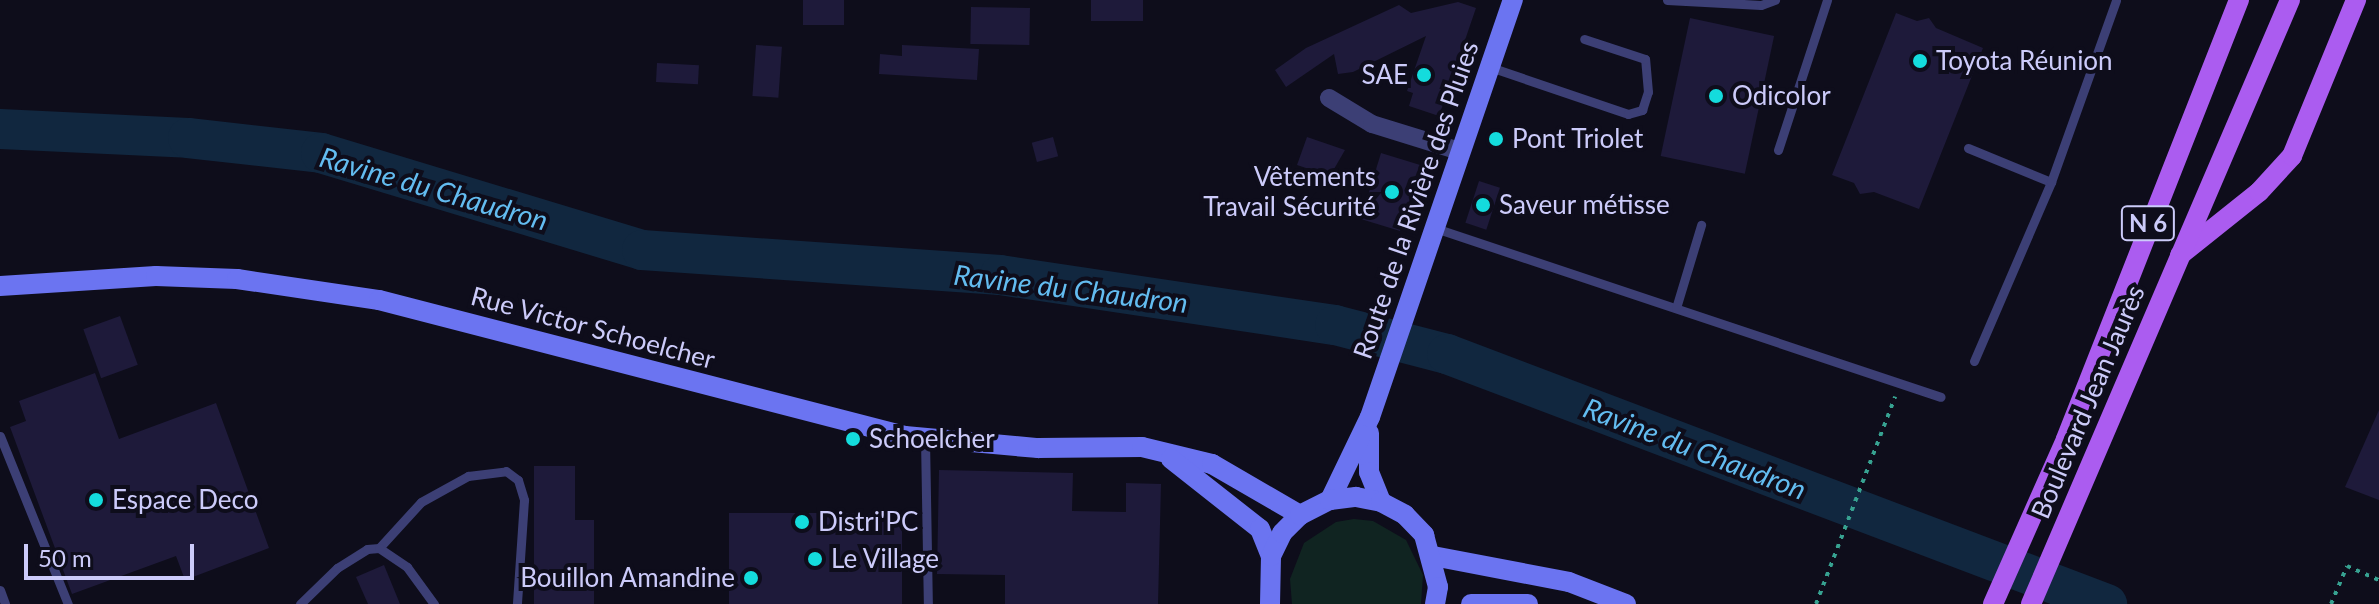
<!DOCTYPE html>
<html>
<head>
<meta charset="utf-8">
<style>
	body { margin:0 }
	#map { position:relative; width:2379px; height:604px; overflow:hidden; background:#0e0d1b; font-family:Lato,sans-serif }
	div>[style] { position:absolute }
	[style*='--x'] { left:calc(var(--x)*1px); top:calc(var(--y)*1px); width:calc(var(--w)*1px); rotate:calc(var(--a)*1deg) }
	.green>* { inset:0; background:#102421 }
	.river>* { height:40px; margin:-20px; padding:0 20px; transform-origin:20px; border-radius:20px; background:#11273f }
	.building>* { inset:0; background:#1e1a3a; transform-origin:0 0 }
	.path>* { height:4px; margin-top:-2px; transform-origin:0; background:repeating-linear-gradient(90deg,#37a291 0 4px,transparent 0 10px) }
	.lane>* { height:9px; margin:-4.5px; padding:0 4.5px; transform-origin:4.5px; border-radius:4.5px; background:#3c3f75 }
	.street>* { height:18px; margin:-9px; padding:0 9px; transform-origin:9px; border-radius:9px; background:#3c3f75 }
	.secondary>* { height:20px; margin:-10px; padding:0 10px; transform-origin:10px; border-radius:10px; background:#6b74f1 }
	.primary>* { height:20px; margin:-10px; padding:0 10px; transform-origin:10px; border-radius:10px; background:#ab5cf0 }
	.dots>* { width:22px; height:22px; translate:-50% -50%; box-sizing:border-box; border:4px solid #0e0d1b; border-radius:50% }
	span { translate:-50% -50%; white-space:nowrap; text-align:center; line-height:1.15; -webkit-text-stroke:8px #0e0d1b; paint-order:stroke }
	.shield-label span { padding:2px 6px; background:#0e0d1b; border:2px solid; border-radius:6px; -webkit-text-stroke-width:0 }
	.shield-label { font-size:24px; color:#cccbfa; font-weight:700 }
	.poi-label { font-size:26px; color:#cccbfa }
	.left { translate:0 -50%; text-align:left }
	.right { translate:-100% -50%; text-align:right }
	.street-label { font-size:26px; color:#cccbfa }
	.water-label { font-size:28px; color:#63bcf0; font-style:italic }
	.scale { position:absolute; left:24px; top:544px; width:170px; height:36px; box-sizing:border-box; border:4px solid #cccbfa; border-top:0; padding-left:10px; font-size:24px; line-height:28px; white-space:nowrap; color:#cccbfa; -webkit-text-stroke:6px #0e0d1b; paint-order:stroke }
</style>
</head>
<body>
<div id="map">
	<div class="green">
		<div style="clip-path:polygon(1354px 519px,1373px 521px,1406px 540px,1423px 575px,1421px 604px,1292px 604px,1290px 579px,1304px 543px,1336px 522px)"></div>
	</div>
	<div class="river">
		<div style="--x:0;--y:129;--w:188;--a:2.7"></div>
		<div style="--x:188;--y:138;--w:134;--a:6.4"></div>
		<div style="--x:321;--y:153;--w:335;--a:16.8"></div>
		<div style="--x:642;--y:250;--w:359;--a:4"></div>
		<div style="--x:1000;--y:275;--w:339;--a:8.5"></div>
		<div style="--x:1335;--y:325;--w:116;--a:14.5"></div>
		<div style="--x:1447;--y:354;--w:706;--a:20.75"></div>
	</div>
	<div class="building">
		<div style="left:803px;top:0;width:41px;height:25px"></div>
		<div style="left:1091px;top:0;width:52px;height:21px"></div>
		<div style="clip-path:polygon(1458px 2px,1476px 8px,1439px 116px,1409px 106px,1413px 93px,1407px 91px,1426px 36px,1353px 72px,1338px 74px,1334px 54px,1286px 87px,1275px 70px,1306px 48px,1399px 5px,1411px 13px)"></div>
		<div style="left:971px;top:7px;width:59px;height:37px;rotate:1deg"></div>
		<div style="clip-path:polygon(1896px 13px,1917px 21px,1929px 18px,1936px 28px,1983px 48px,1919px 209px,1874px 192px,1860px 194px,1854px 183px,1832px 175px)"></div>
		<div style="left:1690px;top:18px;width:86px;height:141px;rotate:12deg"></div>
		<div style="left:756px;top:45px;width:26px;height:51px;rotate:4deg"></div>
		<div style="clip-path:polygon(902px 45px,979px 49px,977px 80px,879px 74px,880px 54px,902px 56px)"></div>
		<div style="left:657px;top:63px;width:42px;height:19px;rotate:3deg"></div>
		<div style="left:1053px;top:137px;width:20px;height:22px;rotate:75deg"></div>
		<div style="clip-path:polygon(1307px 137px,1345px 150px,1330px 176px,1297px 165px)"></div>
		<div style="left:1381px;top:153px;width:41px;height:69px;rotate:17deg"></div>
		<div style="left:1479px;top:181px;width:22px;height:44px;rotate:18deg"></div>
		<div style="left:120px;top:316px;width:52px;height:39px;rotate:70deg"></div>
		<div style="clip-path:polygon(95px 373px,119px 439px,216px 403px,269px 548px,185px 580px,176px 556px,72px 594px,10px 427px,26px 421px,19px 401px)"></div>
		<div style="clip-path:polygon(2379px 410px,2379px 500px,2345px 487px)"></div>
		<div style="clip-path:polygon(534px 466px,575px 466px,575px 520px,594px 520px,594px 604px,534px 604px)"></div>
		<div style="clip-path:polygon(939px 470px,1073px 473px,1072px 511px,1126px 512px,1126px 483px,1161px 484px,1158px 604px,1005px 604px,1005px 575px,937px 574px)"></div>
		<div style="left:902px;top:513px;width:91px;height:173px;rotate:90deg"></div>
		<div style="clip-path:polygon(384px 565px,400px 604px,368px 604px,356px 577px)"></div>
	</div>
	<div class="path">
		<div style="--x:1816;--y:604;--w:222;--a:-69.1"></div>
		<div style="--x:2331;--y:604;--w:41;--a:-67.2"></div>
		<div style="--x:2347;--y:566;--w:35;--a:24"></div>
	</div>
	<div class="lane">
		<div style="--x:1667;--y:0;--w:94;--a:3"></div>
		<div style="--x:1761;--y:5;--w:15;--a:-20"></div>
		<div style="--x:1490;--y:67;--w:146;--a:18.8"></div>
		<div style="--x:1628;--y:114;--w:15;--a:-16"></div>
		<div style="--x:1642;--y:110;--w:19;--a:-72"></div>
		<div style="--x:1648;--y:92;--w:33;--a:-95"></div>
		<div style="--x:1645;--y:59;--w:64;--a:-161.8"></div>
		<div style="--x:1968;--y:148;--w:90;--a:22.3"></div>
		<div style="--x:1778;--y:150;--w:158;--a:-71.9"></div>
		<div style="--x:1435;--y:228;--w:533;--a:18.47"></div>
		<div style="--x:1676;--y:308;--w:87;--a:-73.2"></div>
		<div style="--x:1974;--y:361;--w:195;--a:-66.7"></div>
		<div style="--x:2051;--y:182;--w:193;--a:-70.3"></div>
		<div style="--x:0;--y:436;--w:181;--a:68"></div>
		<div style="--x:925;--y:439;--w:165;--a:89"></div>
		<div style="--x:379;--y:548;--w:62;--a:-47.6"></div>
		<div style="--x:421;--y:502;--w:54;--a:-29"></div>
		<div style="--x:468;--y:476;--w:38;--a:-7"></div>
		<div style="--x:506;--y:471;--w:15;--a:37"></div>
		<div style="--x:518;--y:480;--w:21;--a:73"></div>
		<div style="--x:524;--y:500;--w:104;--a:93.9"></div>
		<div style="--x:0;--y:590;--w:15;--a:70"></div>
		<div style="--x:300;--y:604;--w:52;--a:-44.2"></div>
		<div style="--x:337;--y:568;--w:36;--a:-32"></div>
		<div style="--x:367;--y:549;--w:12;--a:-5"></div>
		<div style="--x:379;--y:548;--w:34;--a:34"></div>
		<div style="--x:407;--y:567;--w:46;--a:53.9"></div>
	</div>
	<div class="street">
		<div style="--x:1329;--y:98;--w:50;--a:31.2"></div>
		<div style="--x:1372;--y:124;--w:91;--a:17.2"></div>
	</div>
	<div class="secondary">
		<div style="--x:0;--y:286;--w:156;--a:-3.7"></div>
		<div style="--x:156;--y:276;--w:81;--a:2.1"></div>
		<div style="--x:237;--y:279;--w:144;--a:8.4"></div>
		<div style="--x:379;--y:300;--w:543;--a:14.5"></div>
		<div style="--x:905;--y:436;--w:134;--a:5.2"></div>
		<div style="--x:1038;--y:448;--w:104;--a:-0.6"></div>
		<div style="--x:1142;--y:447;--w:72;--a:13.7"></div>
		<div style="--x:1212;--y:464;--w:102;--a:30.1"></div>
		<div style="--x:1369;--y:433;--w:39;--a:90"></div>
		<div style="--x:1369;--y:472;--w:32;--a:68"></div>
		<div style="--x:1171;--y:459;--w:113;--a:38.2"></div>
		<div style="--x:1260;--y:529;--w:29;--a:68"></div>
		<div style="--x:1330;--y:500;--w:92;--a:-64.3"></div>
		<div style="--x:1370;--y:417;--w:441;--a:-71.1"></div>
		<div style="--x:1433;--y:556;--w:138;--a:10.8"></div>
		<div style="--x:1569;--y:582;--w:61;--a:21.1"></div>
		<div style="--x:1270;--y:604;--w:48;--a:-88.8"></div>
		<div style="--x:1271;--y:556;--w:25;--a:-64"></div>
		<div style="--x:1282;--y:533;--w:25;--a:-45"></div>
		<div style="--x:1300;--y:515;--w:34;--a:-27"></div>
		<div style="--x:1330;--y:500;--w:26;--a:-7"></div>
		<div style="--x:1356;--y:497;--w:25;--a:11"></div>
		<div style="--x:1381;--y:502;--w:27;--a:28"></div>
		<div style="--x:1405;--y:515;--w:28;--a:46"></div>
		<div style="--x:1424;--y:535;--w:54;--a:74.9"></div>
		<div style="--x:1438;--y:587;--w:17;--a:100"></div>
		<div style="--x:1471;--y:604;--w:57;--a:0"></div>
	</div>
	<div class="primary">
		<div style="--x:2180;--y:255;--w:101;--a:-38.6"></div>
		<div style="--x:2259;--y:192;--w:49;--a:-47.5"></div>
		<div style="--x:2292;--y:156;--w:169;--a:-67.7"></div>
		<div style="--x:1993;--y:604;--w:180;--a:-66.1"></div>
		<div style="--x:2066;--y:439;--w:472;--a:-68.5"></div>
		<div style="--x:2031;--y:604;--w:657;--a:-66.79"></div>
	</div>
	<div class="dots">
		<div style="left:1920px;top:61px;background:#14dcdd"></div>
		<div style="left:1424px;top:75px;background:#14dcdd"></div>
		<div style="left:1716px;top:96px;background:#14dcdd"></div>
		<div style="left:1496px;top:139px;background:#14dcdd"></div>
		<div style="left:1392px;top:192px;background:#14dcdd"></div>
		<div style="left:1483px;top:205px;background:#14dcdd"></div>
		<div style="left:853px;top:439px;background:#14dcdd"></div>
		<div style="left:96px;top:500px;background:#14dcdd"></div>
		<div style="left:802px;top:522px;background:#14dcdd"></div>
		<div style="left:815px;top:559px;background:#14dcdd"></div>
		<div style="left:751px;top:578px;background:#14dcdd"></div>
	</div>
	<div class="shield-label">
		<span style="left:2148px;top:223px">N 6</span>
	</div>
	<div class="poi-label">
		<span class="left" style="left:1936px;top:61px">Toyota Réunion</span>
		<span class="right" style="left:1408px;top:75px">SAE</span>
		<span class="left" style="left:1732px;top:96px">Odicolor</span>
		<span class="left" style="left:1512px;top:139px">Pont Triolet</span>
		<span class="right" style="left:1376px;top:192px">Vêtements<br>Travail Sécurité</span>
		<span class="left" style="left:1499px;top:205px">Saveur métisse</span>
		<span class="left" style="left:869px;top:439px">Schoelcher</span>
		<span class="left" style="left:112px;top:500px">Espace Deco</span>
		<span class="left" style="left:818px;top:522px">Distri'PC</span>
		<span class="left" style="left:831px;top:559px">Le Village</span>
		<span class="right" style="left:735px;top:578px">Bouillon Amandine</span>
	</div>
	<div class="street-label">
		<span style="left:1416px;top:200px;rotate:-71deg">Route de la Rivière des Pluies</span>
		<span style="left:593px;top:328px;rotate:15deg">Rue Victor Schoelcher</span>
		<span style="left:2088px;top:402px;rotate:-67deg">Boulevard Jean Jaurès</span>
	</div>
	<div class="water-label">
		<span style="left:434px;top:188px;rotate:16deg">Ravine du Chaudron</span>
		<span style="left:1071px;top:288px;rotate:7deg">Ravine du Chaudron</span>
		<span style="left:1695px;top:448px;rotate:21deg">Ravine du Chaudron</span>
	</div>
	<div class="scale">50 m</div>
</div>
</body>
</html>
